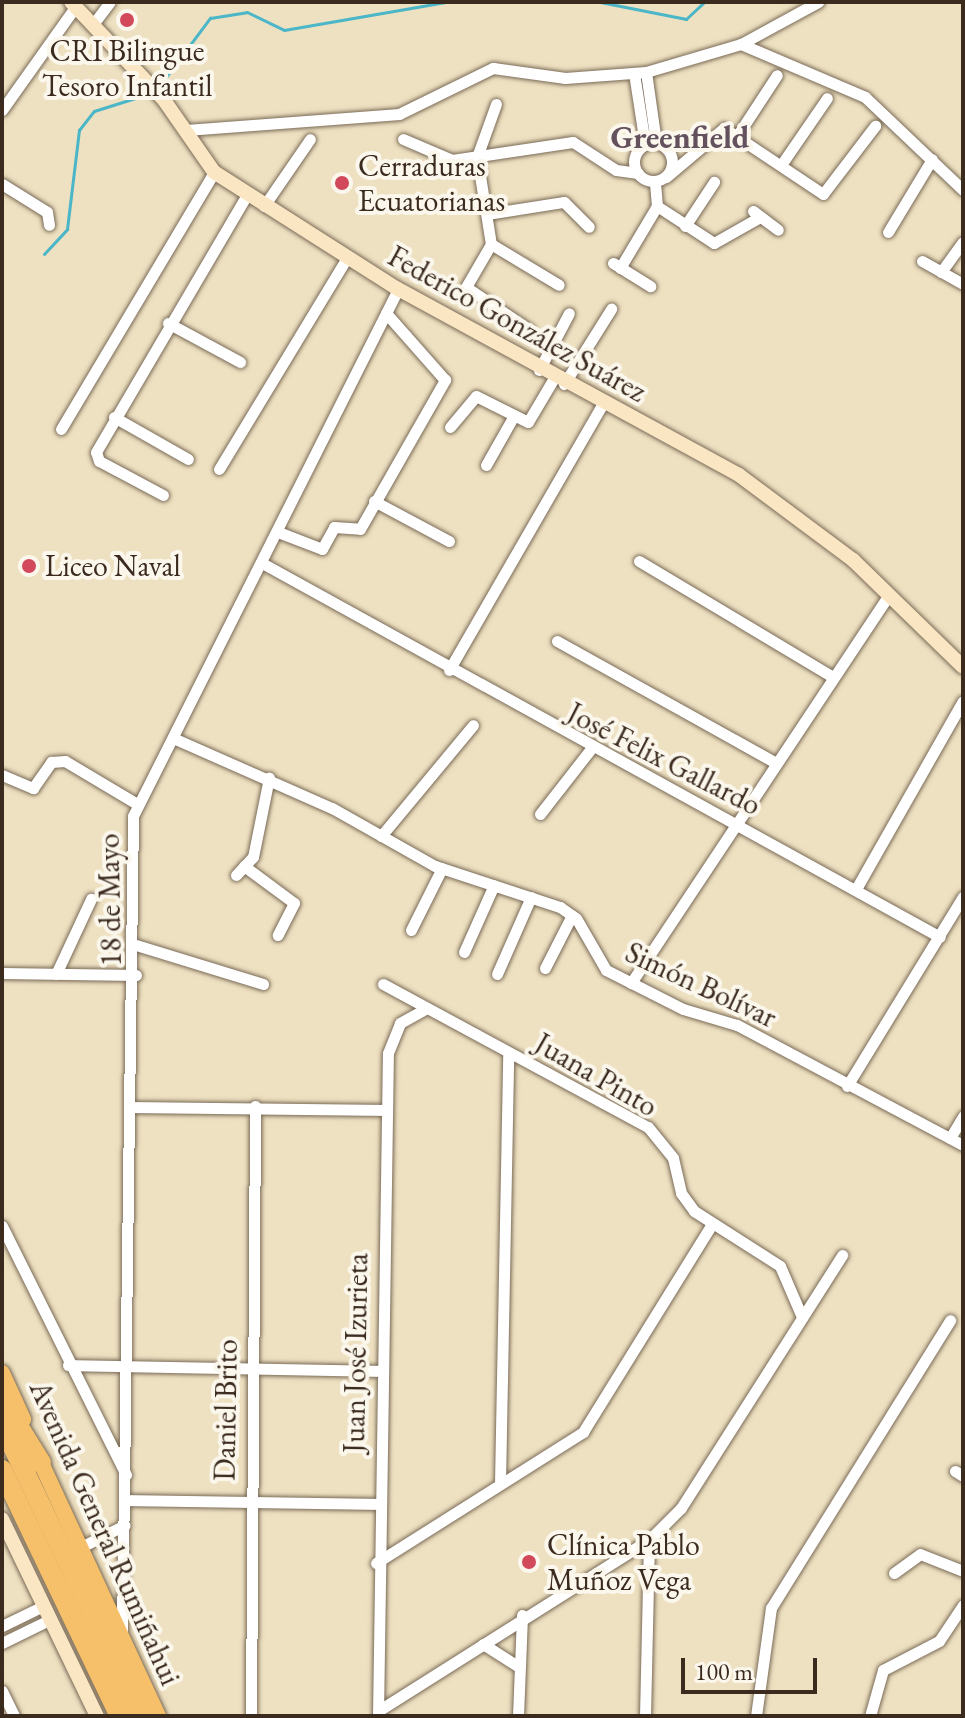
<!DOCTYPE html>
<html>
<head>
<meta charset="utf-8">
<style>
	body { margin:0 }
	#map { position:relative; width:965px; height:1718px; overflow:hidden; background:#eee1c1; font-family:"EB Garamond",serif }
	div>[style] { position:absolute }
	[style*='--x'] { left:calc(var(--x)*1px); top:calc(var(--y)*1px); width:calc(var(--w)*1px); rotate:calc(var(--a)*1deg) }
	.stream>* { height:3px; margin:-1.5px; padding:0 1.5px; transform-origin:1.5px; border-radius:1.5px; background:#4bb6c8 }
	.roads { filter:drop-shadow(0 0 2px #7a6a57) drop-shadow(0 0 2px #7a6a57) }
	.street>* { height:11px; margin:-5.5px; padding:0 5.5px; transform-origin:5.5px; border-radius:5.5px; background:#fff }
	.street>.ring { margin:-5.5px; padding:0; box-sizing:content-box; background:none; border:11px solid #fff; border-radius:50% }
	.secondary>* { height:14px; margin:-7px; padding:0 7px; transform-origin:7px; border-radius:7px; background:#fbe6c4 }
	.primary>* { height:16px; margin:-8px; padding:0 8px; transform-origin:8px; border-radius:8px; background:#f6c06b }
	.highway>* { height:20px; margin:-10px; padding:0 10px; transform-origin:10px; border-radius:10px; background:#f6c06b }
	.dots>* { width:22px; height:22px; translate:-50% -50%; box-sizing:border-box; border:4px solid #fbf7ec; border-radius:50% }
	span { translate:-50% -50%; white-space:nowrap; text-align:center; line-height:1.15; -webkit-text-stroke:8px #fbf7ec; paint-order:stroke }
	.poi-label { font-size:30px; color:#3b2a1e }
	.left { translate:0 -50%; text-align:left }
	.street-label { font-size:30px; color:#3b2a1e }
	.neighbourhood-label { font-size:32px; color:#63515e; font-weight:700 }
	.frame { position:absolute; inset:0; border:4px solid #3b2a1e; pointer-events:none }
	.scale { position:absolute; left:681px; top:1658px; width:136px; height:36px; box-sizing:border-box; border:4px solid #3b2a1e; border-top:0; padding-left:10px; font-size:24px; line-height:28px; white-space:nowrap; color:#3b2a1e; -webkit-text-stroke:6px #fbf7ec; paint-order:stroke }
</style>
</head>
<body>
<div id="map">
	<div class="stream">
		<div style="--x:600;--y:2;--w:88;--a:11.2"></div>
		<div style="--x:686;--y:19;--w:25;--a:-43"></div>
		<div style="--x:157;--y:89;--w:89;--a:-53.3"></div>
		<div style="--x:210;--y:18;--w:37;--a:-9"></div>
		<div style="--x:247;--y:12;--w:41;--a:25.9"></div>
		<div style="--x:284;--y:30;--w:164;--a:-9.8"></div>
		<div style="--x:44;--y:254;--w:34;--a:-47"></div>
		<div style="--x:67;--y:229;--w:100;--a:-83.1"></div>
		<div style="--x:79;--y:130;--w:24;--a:-52"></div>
		<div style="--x:94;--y:111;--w:60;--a:-17.5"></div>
	</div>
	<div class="roads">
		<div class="street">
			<div style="--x:94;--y:23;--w:26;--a:-53"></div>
			<div style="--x:741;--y:44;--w:135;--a:23.1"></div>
			<div style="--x:865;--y:97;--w:135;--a:43.5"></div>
			<div style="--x:646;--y:72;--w:71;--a:81.9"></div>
			<div style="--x:634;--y:73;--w:72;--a:81.2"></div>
			<div style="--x:496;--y:104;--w:56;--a:109.7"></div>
			<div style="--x:477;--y:157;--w:88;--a:80.9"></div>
			<div style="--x:491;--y:244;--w:50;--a:120.2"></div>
			<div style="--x:466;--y:287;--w:77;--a:33.9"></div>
			<div style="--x:2;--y:110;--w:128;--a:-54.6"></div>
			<div style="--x:186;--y:130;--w:214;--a:-4.3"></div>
			<div style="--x:399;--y:114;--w:105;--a:-26.1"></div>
			<div style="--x:493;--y:68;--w:73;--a:7.9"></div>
			<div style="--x:565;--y:78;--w:81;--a:-4.2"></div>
			<div style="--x:646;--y:72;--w:99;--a:-16.4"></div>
			<div style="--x:741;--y:44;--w:88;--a:-28.6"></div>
			<div style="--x:739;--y:133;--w:69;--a:-56.8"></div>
			<div style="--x:403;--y:139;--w:53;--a:23.2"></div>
			<div style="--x:452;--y:160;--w:122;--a:-8.5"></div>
			<div style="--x:573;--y:142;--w:51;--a:33.1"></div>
			<div style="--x:616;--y:170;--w:22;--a:8"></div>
			<div class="ring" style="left:634px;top:143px;width:27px;height:27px"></div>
			<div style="--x:781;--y:165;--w:81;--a:-55.5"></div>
			<div style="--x:666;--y:177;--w:76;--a:-40.2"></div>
			<div style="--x:724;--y:128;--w:119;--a:33.7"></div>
			<div style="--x:823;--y:194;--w:86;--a:-52.6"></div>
			<div style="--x:2;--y:184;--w:53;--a:31.9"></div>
			<div style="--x:47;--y:212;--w:13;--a:81"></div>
			<div style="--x:264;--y:206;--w:81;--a:-55.5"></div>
			<div style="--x:657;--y:206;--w:68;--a:33"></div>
			<div style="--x:714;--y:243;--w:53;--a:-29.5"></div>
			<div style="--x:753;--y:211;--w:31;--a:37"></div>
			<div style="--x:487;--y:214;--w:78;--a:-8.9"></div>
			<div style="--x:564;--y:202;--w:35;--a:45"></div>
			<div style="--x:685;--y:226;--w:53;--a:-56.6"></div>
			<div style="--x:888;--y:232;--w:85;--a:-58.9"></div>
			<div style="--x:491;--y:244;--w:79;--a:31.1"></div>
			<div style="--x:922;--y:261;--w:47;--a:29.3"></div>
			<div style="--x:613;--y:263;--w:44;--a:31.9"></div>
			<div style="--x:620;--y:268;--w:72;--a:-59.2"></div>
			<div style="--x:657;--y:206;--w:24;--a:-95"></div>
			<div style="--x:941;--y:272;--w:37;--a:-54"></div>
			<div style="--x:168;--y:323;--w:82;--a:28.4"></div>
			<div style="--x:539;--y:370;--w:64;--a:-62.2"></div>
			<div style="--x:564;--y:384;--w:89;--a:-57.9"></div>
			<div style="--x:114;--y:417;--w:85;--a:29.6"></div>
			<div style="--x:450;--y:427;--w:40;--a:-50"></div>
			<div style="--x:476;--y:396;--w:58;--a:26.6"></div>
			<div style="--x:528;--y:422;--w:51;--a:-59.4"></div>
			<div style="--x:61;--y:429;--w:299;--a:-59.2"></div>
			<div style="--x:486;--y:465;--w:53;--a:-60.5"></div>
			<div style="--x:219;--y:469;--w:247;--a:-58.8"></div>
			<div style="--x:163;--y:495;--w:72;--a:-152"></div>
			<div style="--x:99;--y:461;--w:9;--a:-108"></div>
			<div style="--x:96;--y:452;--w:298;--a:-59.6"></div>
			<div style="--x:374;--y:501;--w:85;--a:28.1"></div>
			<div style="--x:278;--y:532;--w:47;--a:21.1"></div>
			<div style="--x:322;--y:549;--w:25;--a:-61"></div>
			<div style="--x:334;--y:527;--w:26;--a:4"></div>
			<div style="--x:360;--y:529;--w:172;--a:-60.3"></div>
			<div style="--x:445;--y:380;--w:89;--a:-131.4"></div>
			<div style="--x:639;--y:561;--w:224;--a:30.9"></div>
			<div style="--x:262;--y:563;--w:774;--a:28.88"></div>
			<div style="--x:557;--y:641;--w:251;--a:29.1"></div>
			<div style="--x:449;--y:670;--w:310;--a:-60"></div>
			<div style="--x:173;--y:738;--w:174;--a:23.8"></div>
			<div style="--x:332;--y:808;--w:118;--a:29.4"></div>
			<div style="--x:435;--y:866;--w:132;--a:18.2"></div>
			<div style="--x:560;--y:907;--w:19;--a:35"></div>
			<div style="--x:576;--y:918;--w:60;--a:60"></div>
			<div style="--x:606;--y:970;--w:86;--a:26.9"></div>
			<div style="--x:683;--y:1009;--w:56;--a:16.5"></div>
			<div style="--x:737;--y:1025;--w:256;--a:28"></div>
			<div style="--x:2;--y:775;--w:34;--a:23"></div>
			<div style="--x:33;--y:788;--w:32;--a:-55"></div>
			<div style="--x:51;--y:762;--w:14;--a:-4"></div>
			<div style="--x:65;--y:761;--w:84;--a:30.8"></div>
			<div style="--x:540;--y:814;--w:81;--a:-52"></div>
			<div style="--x:381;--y:836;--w:144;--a:-50.3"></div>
			<div style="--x:244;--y:866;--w:62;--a:36.5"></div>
			<div style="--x:294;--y:903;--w:36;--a:117"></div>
			<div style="--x:236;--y:875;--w:25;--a:-47"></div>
			<div style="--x:253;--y:857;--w:81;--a:-78.6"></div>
			<div style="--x:856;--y:889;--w:216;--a:-60.4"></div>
			<div style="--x:411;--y:930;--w:69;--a:-63.4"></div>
			<div style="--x:136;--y:945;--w:133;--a:17.1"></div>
			<div style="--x:464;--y:952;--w:73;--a:-65.9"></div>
			<div style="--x:545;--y:968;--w:59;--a:-63"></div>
			<div style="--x:2;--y:973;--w:134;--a:0.9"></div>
			<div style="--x:56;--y:974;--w:83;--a:-65"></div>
			<div style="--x:497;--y:974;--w:84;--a:-66.2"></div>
			<div style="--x:631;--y:983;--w:462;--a:-56.4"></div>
			<div style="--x:383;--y:984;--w:301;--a:28.4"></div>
			<div style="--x:648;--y:1127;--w:40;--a:51"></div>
			<div style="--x:673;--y:1158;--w:36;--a:77"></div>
			<div style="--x:681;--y:1193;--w:22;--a:54"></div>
			<div style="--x:694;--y:1211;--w:102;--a:32.6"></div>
			<div style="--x:780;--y:1266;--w:56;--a:66.7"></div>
			<div style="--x:847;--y:1086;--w:222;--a:-58.5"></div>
			<div style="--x:134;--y:1107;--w:250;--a:0.7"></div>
			<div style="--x:950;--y:1138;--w:26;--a:-59"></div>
			<div style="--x:2;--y:1226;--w:278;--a:63.5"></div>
			<div style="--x:68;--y:1365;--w:312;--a:1.1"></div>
			<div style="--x:955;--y:1471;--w:9;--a:32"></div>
			<div style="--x:500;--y:1483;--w:430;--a:-88.9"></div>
			<div style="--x:127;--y:1500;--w:250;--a:0.9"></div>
			<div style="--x:79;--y:1548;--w:51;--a:-26.6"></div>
			<div style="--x:376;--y:1563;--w:245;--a:-32.3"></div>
			<div style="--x:583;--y:1432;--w:241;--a:-58.2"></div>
			<div style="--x:894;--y:1573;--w:32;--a:-36"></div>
			<div style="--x:920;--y:1554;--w:46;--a:21.6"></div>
			<div style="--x:2;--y:1626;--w:46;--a:-26"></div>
			<div style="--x:122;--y:1633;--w:817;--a:-89.23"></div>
			<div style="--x:133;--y:816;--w:590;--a:-63.3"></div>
			<div style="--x:2;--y:1643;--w:52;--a:-26.1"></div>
			<div style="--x:483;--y:1644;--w:43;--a:32.6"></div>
			<div style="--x:2;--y:1691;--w:28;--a:64"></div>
			<div style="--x:378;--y:1711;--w:320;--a:-32.3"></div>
			<div style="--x:649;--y:1540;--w:45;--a:-45"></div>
			<div style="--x:681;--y:1508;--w:300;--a:-57.5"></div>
			<div style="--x:251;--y:1716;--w:610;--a:-89.62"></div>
			<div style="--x:378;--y:1716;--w:663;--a:-89.14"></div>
			<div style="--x:388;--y:1053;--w:32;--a:-68"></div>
			<div style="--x:400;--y:1023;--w:29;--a:-29"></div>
			<div style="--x:518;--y:1716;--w:101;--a:-87.7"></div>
			<div style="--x:645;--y:1716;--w:176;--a:-88.7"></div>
			<div style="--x:756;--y:1716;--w:109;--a:-82.1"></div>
			<div style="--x:771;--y:1608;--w:339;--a:-58.1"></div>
			<div style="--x:870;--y:1716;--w:48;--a:-74.2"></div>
			<div style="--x:883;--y:1670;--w:63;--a:-27.4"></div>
			<div style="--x:939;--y:1641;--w:43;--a:-56.3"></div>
		</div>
		<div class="secondary">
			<div style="--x:71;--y:2;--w:135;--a:46.5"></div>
			<div style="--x:164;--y:100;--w:88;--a:55.2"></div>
			<div style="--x:214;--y:172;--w:218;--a:32.5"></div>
			<div style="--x:398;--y:289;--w:388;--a:28.6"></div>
			<div style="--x:739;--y:475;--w:142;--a:36.7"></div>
			<div style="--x:853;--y:560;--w:153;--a:44.2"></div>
			<div style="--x:2;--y:1519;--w:219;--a:64.3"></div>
		</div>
		<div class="primary">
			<div style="--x:2;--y:1373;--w:51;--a:65.5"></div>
			<div style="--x:36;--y:1452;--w:291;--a:65.2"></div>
		</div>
		<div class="highway">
			<div style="--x:2;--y:1400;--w:74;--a:58.2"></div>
			<div style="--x:2;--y:1424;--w:323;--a:64.5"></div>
			<div style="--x:2;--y:1470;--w:273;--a:64.4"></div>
		</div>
	</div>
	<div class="dots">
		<div style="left:127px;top:20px;background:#d1495b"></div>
		<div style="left:342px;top:183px;background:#d1495b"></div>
		<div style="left:29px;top:566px;background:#d1495b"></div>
		<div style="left:529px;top:1562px;background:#d1495b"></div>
	</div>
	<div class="poi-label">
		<span style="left:127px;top:68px">CRI Bilingue<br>Tesoro Infantil</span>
		<span class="left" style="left:358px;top:183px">Cerraduras<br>Ecuatorianas</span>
		<span class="left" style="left:45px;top:566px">Liceo Naval</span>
		<span class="left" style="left:547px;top:1562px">Clínica Pablo<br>Muñoz Vega</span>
	</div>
	<div class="street-label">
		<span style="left:517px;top:324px;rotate:29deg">Federico González Suárez</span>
		<span style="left:664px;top:759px;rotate:27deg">José Felix Gallardo</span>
		<span style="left:110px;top:900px;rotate:-91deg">18 de Mayo</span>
		<span style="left:701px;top:985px;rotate:25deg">Simón Bolívar</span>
		<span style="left:596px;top:1075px;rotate:30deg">Juana Pinto</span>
		<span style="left:356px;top:1353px;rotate:-89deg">Juan José Izurieta</span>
		<span style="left:226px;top:1410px;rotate:-89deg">Daniel Brito</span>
		<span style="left:105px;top:1533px;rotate:66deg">Avenida General Rumiñahui</span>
	</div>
	<div class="neighbourhood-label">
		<span style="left:680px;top:137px">Greenfield</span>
	</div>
	<div class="frame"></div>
	<div class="scale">100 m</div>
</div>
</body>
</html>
